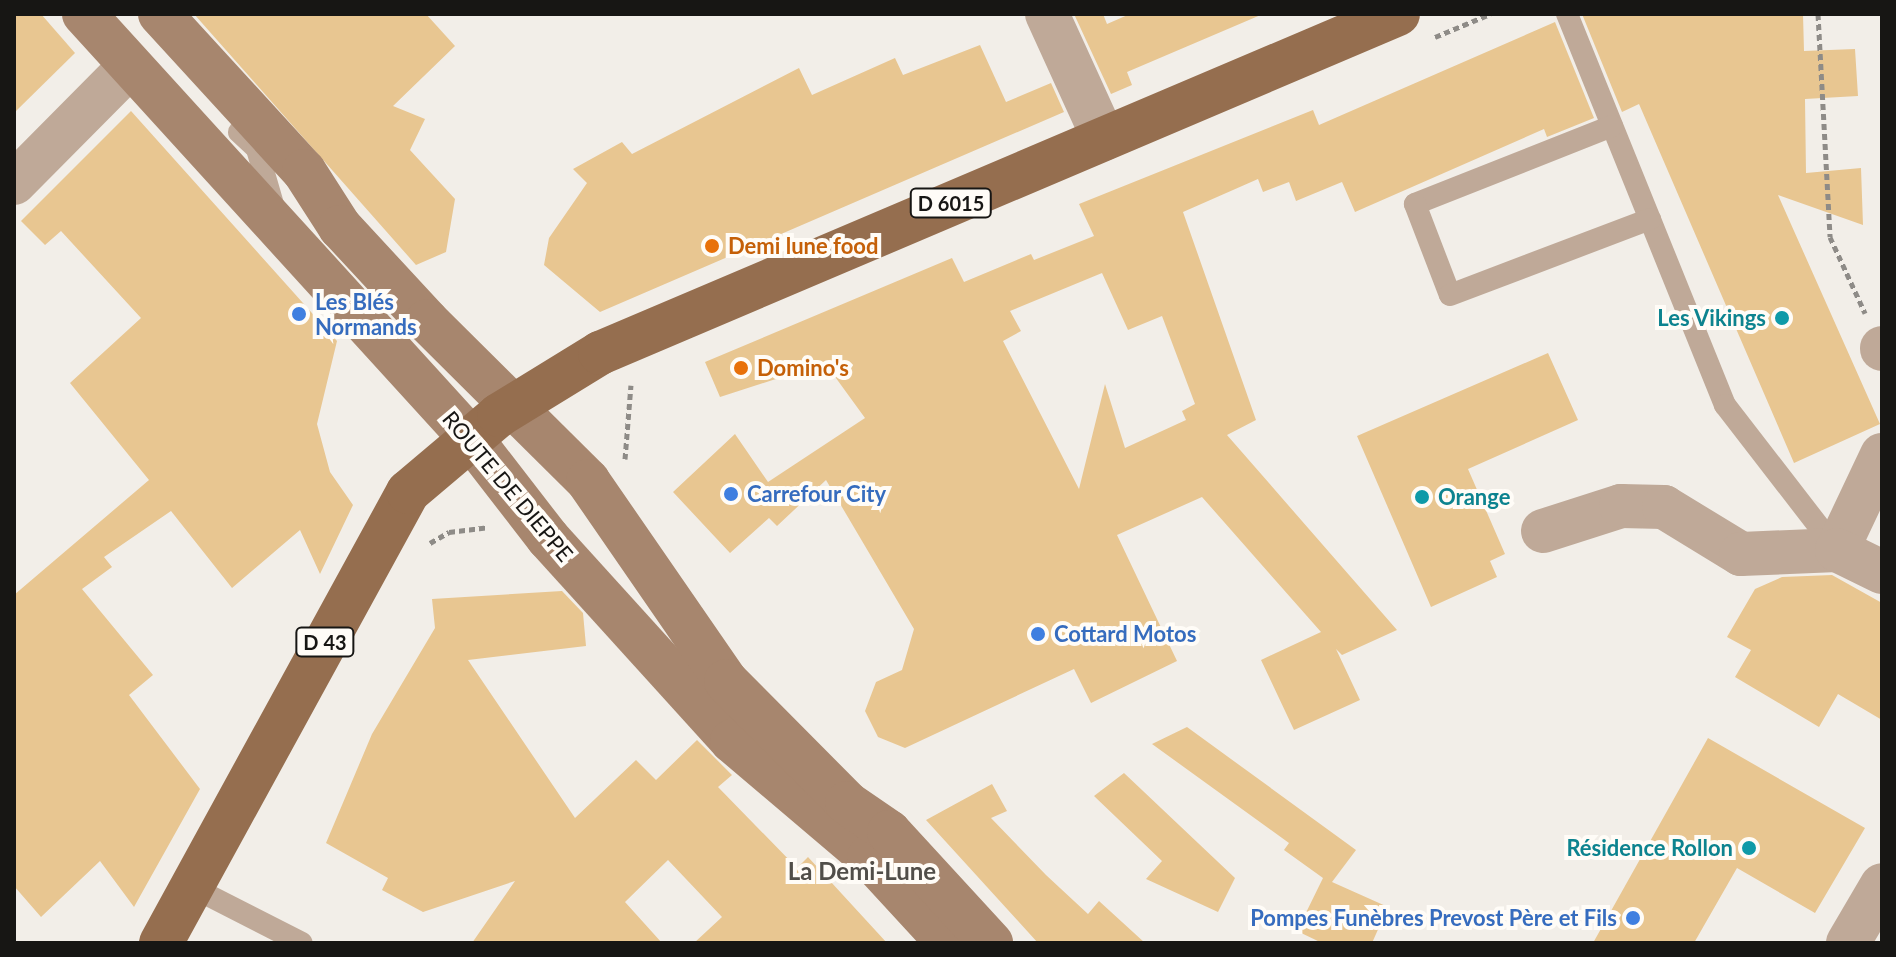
<!DOCTYPE html>
<html>
<head>
<meta charset="utf-8">
<style>
	body { margin:0 }
	#map { position:relative; width:1896px; height:957px; overflow:hidden; background:#f2eee8; font-family:Lato,sans-serif }
	div>[style] { position:absolute }
	[style*='--x'] { left:calc(var(--x)*1px); top:calc(var(--y)*1px); width:calc(var(--w)*1px); rotate:calc(var(--a)*1deg) }
	.building>* { inset:0; background:#e8c691 }
	.path>* { height:5px; margin-top:-2.5px; transform-origin:0; background:repeating-linear-gradient(90deg,#8e8b87 0 6px,transparent 0 10px) }
	.service>* { height:22px; margin:-11px; padding:0 11px; transform-origin:11px; border-radius:11px; background:#bfa998 }
	.minor>* { height:44px; margin:-22px; padding:0 22px; transform-origin:22px; border-radius:22px; background:#bfa998 }
	.secondary>* { height:44px; margin:-22px; padding:0 22px; transform-origin:22px; border-radius:22px; background:#a7866e }
	.primary>* { height:44px; margin:-22px; padding:0 22px; transform-origin:22px; border-radius:22px; background:#956e4f }
	.dots>* { width:22px; height:22px; translate:-50% -50%; box-sizing:border-box; border:4px solid #fffcf7; border-radius:50% }
	span { translate:-50% -50%; white-space:nowrap; text-align:center; line-height:1.15; -webkit-text-stroke:8px #fffcf7; paint-order:stroke }
	.shield-label span { padding:2px 6px; background:#fffcf7; border:2px solid; border-radius:6px; -webkit-text-stroke-width:0 }
	.shield-label { font-size:20px; color:#171614; font-weight:700 }
	.food-label { font-size:22px; color:#c56008; font-weight:700 }
	.left { translate:0 -50%; text-align:left }
	.shop-label { font-size:22px; color:#366cbe; font-weight:700 }
	.right { translate:-100% -50%; text-align:right }
	.culture-label { font-size:22px; color:#0d838f; font-weight:700 }
	.street-label { font-size:22px; color:#171614 }
	.neighbourhood-label { font-size:24px; color:#514e49; font-weight:700 }
	.frame { position:absolute; inset:0; border:16px solid #171614; pointer-events:none }
</style>
</head>
<body>
<div id="map">
	<div class="building">
		<div style="clip-path:polygon(14px 14px,41px 14px,75px 53px,14px 113px)"></div>
		<div style="clip-path:polygon(194px 14px,426px 14px,455px 46px,393px 106px,425px 119px,410px 150px,455px 199px,446px 252px,416px 265px)"></div>
		<div style="clip-path:polygon(1074px 14px,1103px 14px,1107px 24px,1130px 14px,1263px 14px,1127px 72px,1132px 85px,1111px 94px)"></div>
		<div style="clip-path:polygon(1582px 14px,1803px 14px,1804px 51px,1855px 49px,1858px 96px,1805px 99px,1806px 173px,1861px 168px,1863px 225px,1778px 195px,1880px 424px,1794px 463px,1639px 104px,1622px 112px)"></div>
		<div style="clip-path:polygon(evenodd,1555px 22px,1594px 118px,1547px 137px,1544px 129px,1355px 212px,1342px 182px,1296px 201px,1289px 182px,1263px 192px,1258px 179px,1183px 212px,1256px 420px,1227px 435px,1397px 630px,1342px 655px,1336px 649px,1360px 700px,1294px 730px,1261px 660px,1321px 632px,1202px 497px,1117px 535px,1177px 661px,1091px 703px,1074px 669px,905px 748px,878px 737px,865px 711px,876px 682px,902px 670px,914px 629px,826px 480px,777px 526px,769px 518px,730px 553px,673px 492px,735px 434px,768px 482px,865px 418px,825px 363px,720px 397px,705px 362px,952px 258px,964px 282px,1031px 254px,1034px 260px,1094px 236px,1079px 204px,1313px 110px,1319px 125px,1555px 22px,1102px 273px,1128px 330px,1162px 316px,1195px 404px,1182px 411px,1186px 420px,1125px 448px,1105px 384px,1079px 489px,1003px 341px,1021px 331px,1010px 311px,1102px 273px)"></div>
		<div style="clip-path:polygon(980px 45px,1006px 102px,1051px 83px,1064px 112px,600px 312px,544px 265px,549px 238px,587px 183px,573px 169px,622px 142px,632px 154px,799px 68px,812px 95px,895px 58px,903px 75px)"></div>
		<div style="clip-path:polygon(131px 111px,337px 341px,317px 424px,330px 472px,353px 505px,320px 574px,300px 530px,232px 588px,171px 511px,104px 557px,112px 567px,82px 589px,153px 675px,129px 695px,200px 789px,134px 907px,100px 861px,41px 917px,14px 886px,14px 595px,149px 480px,70px 383px,141px 318px,61px 231px,45px 245px,21px 221px)"></div>
		<div style="clip-path:polygon(1548px 353px,1578px 420px,1468px 469px,1505px 554px,1490px 561px,1497px 577px,1431px 607px,1357px 436px)"></div>
		<div style="clip-path:polygon(1832px 575px,1882px 603px,1882px 720px,1838px 694px,1819px 727px,1735px 677px,1751px 650px,1727px 637px,1755px 589px,1782px 577px)"></div>
		<div style="clip-path:polygon(562px 591px,583px 613px,586px 646px,468px 660px,575px 818px,636px 760px,656px 780px,697px 740px,732px 775px,718px 787px,797px 868px,808px 857px,887px 943px,694px 943px,722px 917px,668px 860px,625px 902px,662px 943px,472px 943px,515px 881px,423px 912px,382px 890px,388px 878px,326px 843px,372px 734px,435px 628px,432px 599px)"></div>
		<div style="clip-path:polygon(1187px 727px,1356px 850px,1332px 882px,1388px 907px,1372px 943px,1322px 943px,1297px 931px,1323px 878px,1284px 850px,1289px 843px,1152px 744px)"></div>
		<div style="clip-path:polygon(1708px 738px,1865px 828px,1815px 913px,1737px 868px,1694px 943px,1593px 943px)"></div>
		<div style="clip-path:polygon(1124px 773px,1235px 878px,1218px 912px,1146px 879px,1162px 861px,1094px 796px)"></div>
		<div style="clip-path:polygon(992px 784px,1007px 811px,991px 818px,1046px 875px,1088px 914px,1099px 901px,1145px 943px,1038px 943px,926px 820px)"></div>
	</div>
	<div class="path">
		<div style="--x:1818;--y:14;--w:223;--a:86.9"></div>
		<div style="--x:1830;--y:237;--w:84;--a:65.3"></div>
		<div style="--x:1435;--y:37;--w:60;--a:-22.7"></div>
		<div style="--x:625;--y:459;--w:74;--a:-85.4"></div>
		<div style="--x:430;--y:543;--w:22;--a:-30"></div>
		<div style="--x:449;--y:532;--w:39;--a:-7"></div>
	</div>
	<div class="service">
		<div style="--x:1567;--y:14;--w:422;--a:68"></div>
		<div style="--x:1725;--y:405;--w:183;--a:52.3"></div>
		<div style="--x:1612;--y:126;--w:212;--a:158.4"></div>
		<div style="--x:1415;--y:204;--w:97;--a:69"></div>
		<div style="--x:1450;--y:295;--w:214;--a:-20.8"></div>
		<div style="--x:239;--y:132;--w:25;--a:43"></div>
		<div style="--x:257;--y:149;--w:61;--a:73.9"></div>
		<div style="--x:192;--y:887;--w:123;--a:27"></div>
	</div>
	<div class="minor">
		<div style="--x:1047;--y:14;--w:137;--a:65.5"></div>
		<div style="--x:14;--y:183;--w:163;--a:-45.2"></div>
		<div style="--x:1882;--y:348;--w:1;--a:90"></div>
		<div style="--x:1543;--y:531;--w:82;--a:-17.8"></div>
		<div style="--x:1621;--y:506;--w:43;--a:1.3"></div>
		<div style="--x:1664;--y:507;--w:90;--a:31.4"></div>
		<div style="--x:1741;--y:554;--w:96;--a:-2.4"></div>
		<div style="--x:1837;--y:550;--w:105;--a:-64.7"></div>
		<div style="--x:1837;--y:550;--w:50;--a:26.1"></div>
		<div style="--x:1848;--y:943;--w:67;--a:-59.6"></div>
	</div>
	<div class="secondary">
		<div style="--x:84;--y:14;--w:578;--a:47.67"></div>
		<div style="--x:473;--y:441;--w:123;--a:52.3"></div>
		<div style="--x:548;--y:538;--w:274;--a:47.8"></div>
		<div style="--x:732;--y:741;--w:180;--a:40.3"></div>
		<div style="--x:869;--y:857;--w:117;--a:47.4"></div>
		<div style="--x:160;--y:14;--w:213;--a:47.5"></div>
		<div style="--x:304;--y:171;--w:67;--a:57.3"></div>
		<div style="--x:340;--y:227;--w:128;--a:47.2"></div>
		<div style="--x:427;--y:321;--w:227;--a:44.8"></div>
		<div style="--x:588;--y:481;--w:243;--a:55.4"></div>
		<div style="--x:726;--y:681;--w:172;--a:45.2"></div>
		<div style="--x:847;--y:803;--w:51;--a:34.6"></div>
		<div style="--x:889;--y:832;--w:151;--a:47.4"></div>
	</div>
	<div class="primary">
		<div style="--x:161;--y:943;--w:514;--a:-61.29"></div>
		<div style="--x:408;--y:492;--w:119;--a:-40.2"></div>
		<div style="--x:499;--y:415;--w:119;--a:-31.5"></div>
		<div style="--x:600;--y:353;--w:867;--a:-23.02"></div>
	</div>
	<div class="dots">
		<div style="left:712px;top:246px;background:#e8710a"></div>
		<div style="left:299px;top:314px;background:#3f7fe0"></div>
		<div style="left:1782px;top:318px;background:#0f9aa8"></div>
		<div style="left:741px;top:368px;background:#e8710a"></div>
		<div style="left:731px;top:494px;background:#3f7fe0"></div>
		<div style="left:1422px;top:497px;background:#0f9aa8"></div>
		<div style="left:1038px;top:634px;background:#3f7fe0"></div>
		<div style="left:1749px;top:848px;background:#0f9aa8"></div>
		<div style="left:1633px;top:918px;background:#3f7fe0"></div>
	</div>
	<div class="shield-label">
		<span style="left:951px;top:203px">D 6015</span>
		<span style="left:325px;top:642px">D 43</span>
	</div>
	<div class="food-label">
		<span class="left" style="left:728px;top:246px">Demi lune food</span>
		<span class="left" style="left:757px;top:368px">Domino's</span>
	</div>
	<div class="shop-label">
		<span class="left" style="left:315px;top:314px">Les Blés<br>Normands</span>
		<span class="left" style="left:747px;top:494px">Carrefour City</span>
		<span class="left" style="left:1054px;top:634px">Cottard Motos</span>
		<span class="right" style="left:1617px;top:918px">Pompes Funèbres Prevost Père et Fils</span>
	</div>
	<div class="culture-label">
		<span class="right" style="left:1766px;top:318px">Les Vikings</span>
		<span class="left" style="left:1438px;top:497px">Orange</span>
		<span class="right" style="left:1733px;top:848px">Résidence Rollon</span>
	</div>
	<div class="street-label">
		<span style="left:508px;top:486px;rotate:50deg">ROUTE DE DIEPPE</span>
	</div>
	<div class="neighbourhood-label">
		<span style="left:862px;top:871px">La Demi-Lune</span>
	</div>
	<div class="frame"></div>
</div>
</body>
</html>
